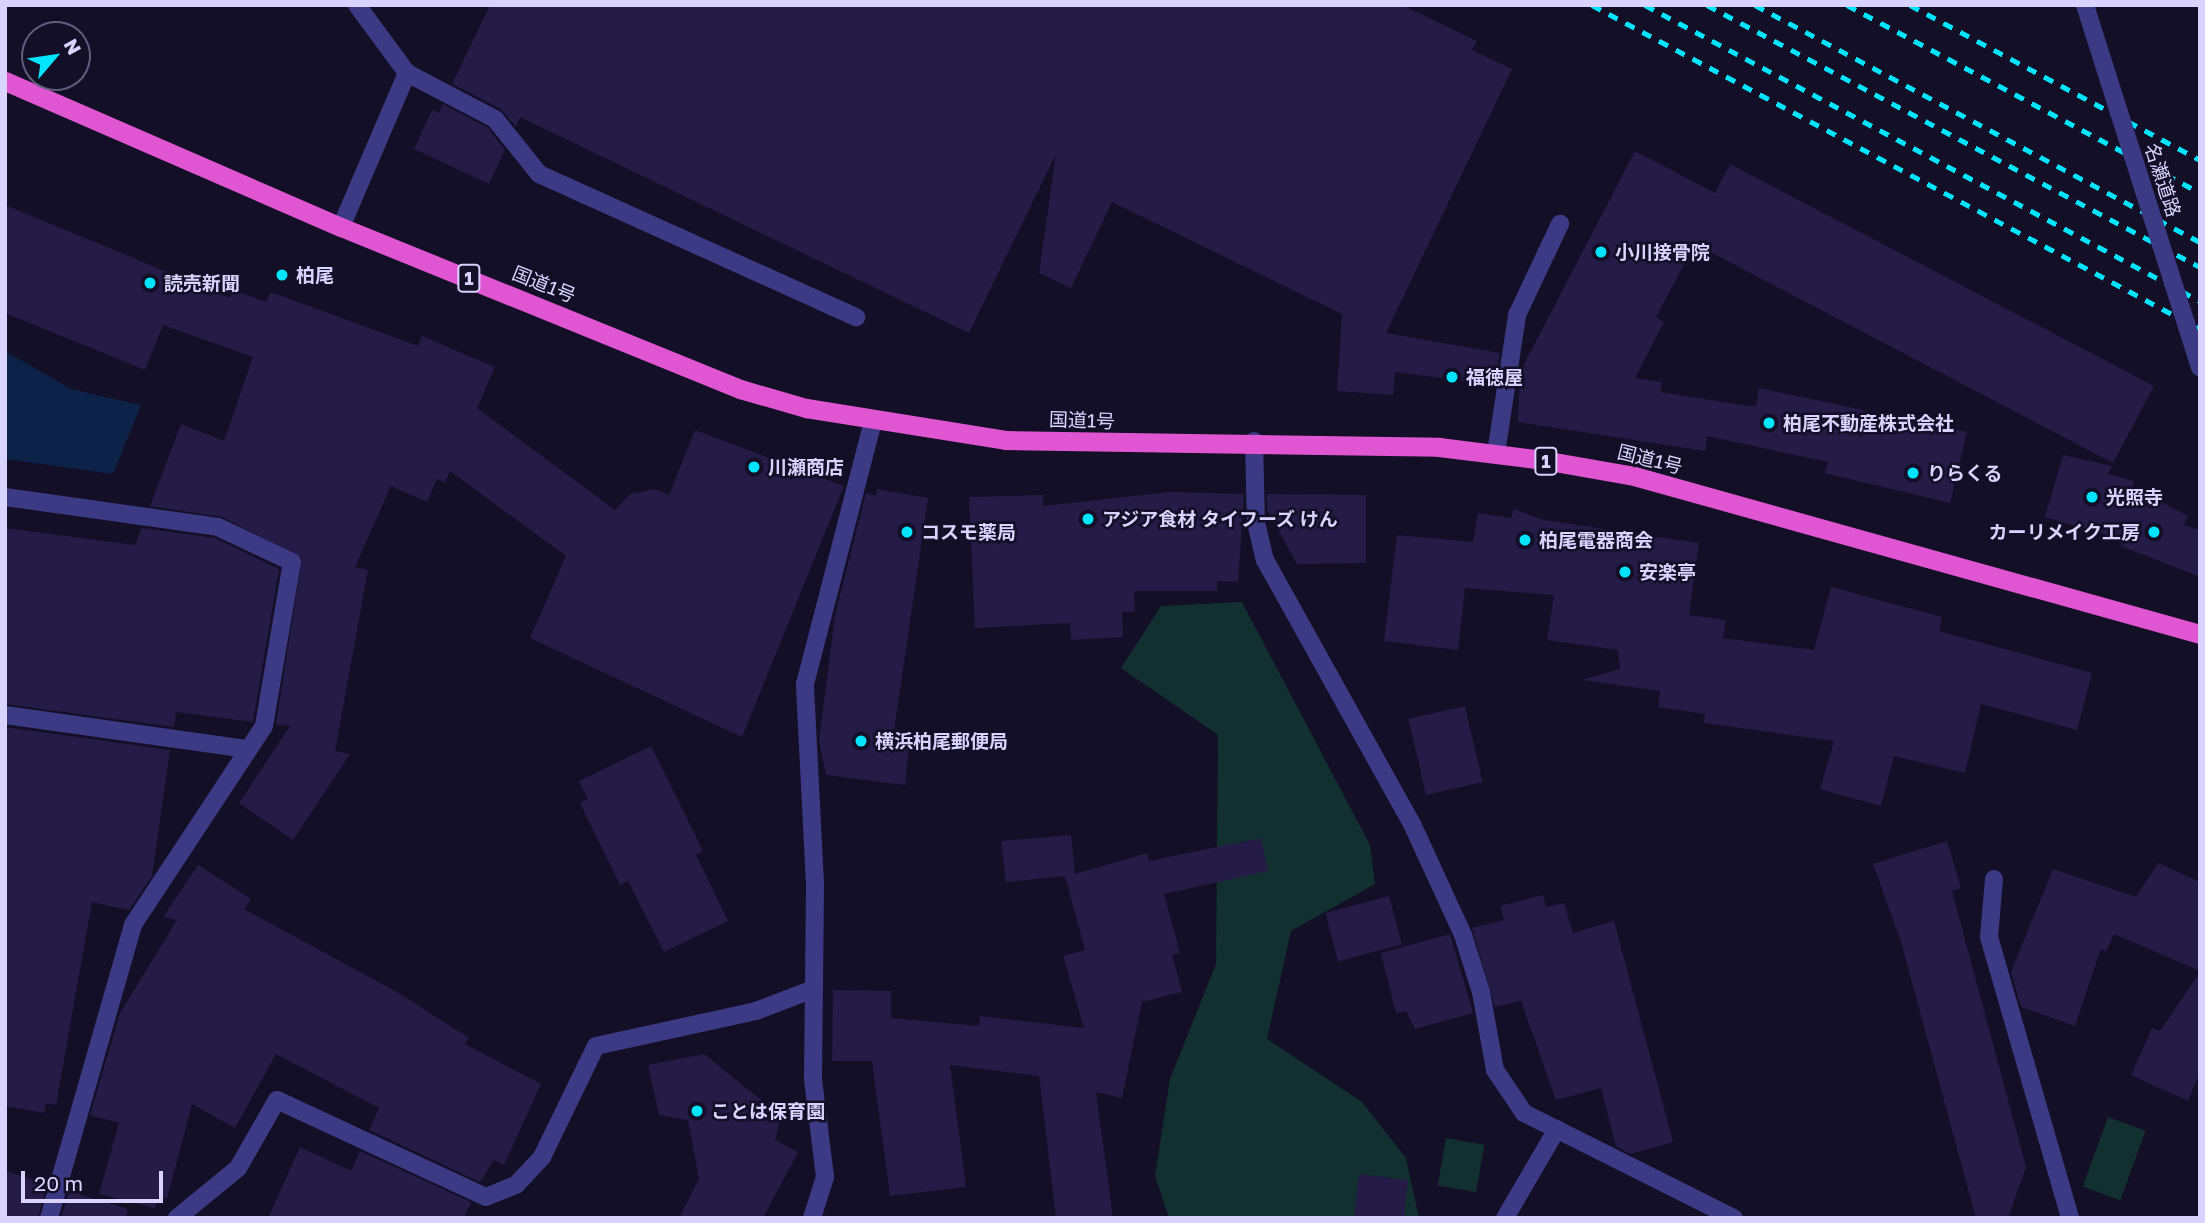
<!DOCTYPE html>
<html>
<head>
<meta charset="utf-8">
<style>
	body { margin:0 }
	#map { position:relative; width:2205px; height:1223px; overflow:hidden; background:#130f26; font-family:"Golos Text","Noto Sans JP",sans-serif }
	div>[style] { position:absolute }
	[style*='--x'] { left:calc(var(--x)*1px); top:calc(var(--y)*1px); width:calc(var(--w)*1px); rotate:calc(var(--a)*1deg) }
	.green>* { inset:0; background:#12302f; transform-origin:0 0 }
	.water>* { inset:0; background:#0c2248 }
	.building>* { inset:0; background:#241b47; transform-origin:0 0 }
	.service>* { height:18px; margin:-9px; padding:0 9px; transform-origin:9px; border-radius:9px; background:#3d3a85 }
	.minor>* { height:18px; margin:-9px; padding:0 9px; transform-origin:9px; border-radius:9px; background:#3d3a85 }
	.trunk>* { height:19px; margin:-9.5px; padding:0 9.5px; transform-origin:9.5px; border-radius:9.5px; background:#e055d1 }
	.rail>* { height:5px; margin-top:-2.5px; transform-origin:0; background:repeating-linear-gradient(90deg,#00e5ff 0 10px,transparent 0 19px) }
	.tertiary-bridge>* { height:18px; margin:-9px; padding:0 9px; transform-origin:9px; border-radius:9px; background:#3d3a85 }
	.dots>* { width:19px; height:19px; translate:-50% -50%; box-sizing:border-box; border:4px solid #130f26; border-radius:50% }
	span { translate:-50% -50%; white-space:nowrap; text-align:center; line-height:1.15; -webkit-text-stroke:5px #130f26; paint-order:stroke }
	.shield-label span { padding:2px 5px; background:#130f26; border:2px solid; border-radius:5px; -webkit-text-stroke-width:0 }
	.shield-label { font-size:18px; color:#d9d4ff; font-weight:700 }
	.street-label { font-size:19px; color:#d9d4ff }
	.poi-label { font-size:19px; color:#d9d4ff; font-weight:700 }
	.left { translate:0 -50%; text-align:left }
	.right { translate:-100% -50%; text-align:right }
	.frame { position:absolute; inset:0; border:7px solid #d9d4ff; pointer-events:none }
	.north { position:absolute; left:21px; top:21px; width:70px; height:70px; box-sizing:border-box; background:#130f26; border:2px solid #625e7d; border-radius:50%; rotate:61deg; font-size:19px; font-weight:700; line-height:28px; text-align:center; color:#d9d4ff }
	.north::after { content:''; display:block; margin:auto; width:24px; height:32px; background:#00e5ff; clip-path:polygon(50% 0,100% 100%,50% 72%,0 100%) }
	.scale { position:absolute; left:21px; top:1171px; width:142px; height:32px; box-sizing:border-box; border:4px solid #d9d4ff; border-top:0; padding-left:9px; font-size:21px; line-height:24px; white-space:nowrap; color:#d9d4ff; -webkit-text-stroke:5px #130f26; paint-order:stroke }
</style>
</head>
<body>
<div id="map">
	<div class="green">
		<div style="clip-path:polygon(1242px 602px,1370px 845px,1375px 884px,1291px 931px,1267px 1039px,1362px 1102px,1406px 1158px,1419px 1218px,1169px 1218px,1155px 1176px,1170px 1079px,1216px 964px,1218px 735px,1121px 668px,1161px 606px)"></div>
		<div style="left:2108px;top:1117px;width:40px;height:74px;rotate:20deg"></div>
		<div style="left:1446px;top:1138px;width:39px;height:48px;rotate:10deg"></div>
	</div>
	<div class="water">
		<div style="clip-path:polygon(5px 351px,71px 389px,141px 405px,113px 474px,5px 459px)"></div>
	</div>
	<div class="building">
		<div style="clip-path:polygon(490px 5px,1402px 5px,1477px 41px,1472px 50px,1512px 69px,1386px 333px,1500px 353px,1495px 385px,1395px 372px,1393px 395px,1337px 391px,1342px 314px,1112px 202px,1071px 288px,1039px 273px,1056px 154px,969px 333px,520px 117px,516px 127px,501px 109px,452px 84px)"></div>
		<div style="clip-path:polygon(443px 104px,488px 128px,505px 150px,489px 184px,414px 149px,432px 110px,439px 113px)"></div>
		<div style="clip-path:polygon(1635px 151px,1715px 193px,1730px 164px,2154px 386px,2113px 463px,1695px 244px,1656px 317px,1664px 322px,1635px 378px,1662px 382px,1660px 392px,1748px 406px,1756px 406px,1759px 388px,1967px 432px,1950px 503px,1825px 473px,1828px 462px,1707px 436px,1705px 451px,1518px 422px,1520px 372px)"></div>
		<div style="clip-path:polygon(5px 205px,230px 298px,233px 290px,266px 302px,271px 292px,418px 346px,422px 336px,495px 367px,477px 408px,615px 510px,630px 494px,655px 489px,669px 495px,695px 430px,844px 486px,742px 737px,530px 638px,566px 556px,450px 471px,445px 483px,437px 479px,427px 502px,391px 486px,355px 567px,368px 570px,335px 751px,350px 754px,293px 840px,239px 803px,290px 726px,276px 724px,302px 558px,222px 517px,150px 506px,181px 424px,224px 441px,253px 357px,163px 325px,145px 370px,5px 313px)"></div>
		<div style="clip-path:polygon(2063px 455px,2112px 466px,2108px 474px,2134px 481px,2133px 487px,2188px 516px,2184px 525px,2200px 530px,2200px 577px,2121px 546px,2123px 540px,2045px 517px)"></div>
		<div style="clip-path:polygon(877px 489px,928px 498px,893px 738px,910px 739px,905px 785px,826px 775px,819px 741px,835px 615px,866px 493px,876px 496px)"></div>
		<div style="clip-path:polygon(1169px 492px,1244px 494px,1238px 582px,1217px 581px,1217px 591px,1134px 591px,1135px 612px,1122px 612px,1123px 637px,1071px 640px,1070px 623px,975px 628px,969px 497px,1043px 495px,1043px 506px)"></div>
		<div style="clip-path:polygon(1267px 494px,1366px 495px,1366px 563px,1297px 564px,1267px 510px)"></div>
		<div style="clip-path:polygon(1514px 509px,1544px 520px,1699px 543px,1689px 615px,1726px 620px,1723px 638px,1814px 650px,1831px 587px,1942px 617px,1939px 631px,2092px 673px,2077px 730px,1981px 704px,1965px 773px,1894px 756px,1881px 806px,1820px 789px,1834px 741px,1704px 723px,1705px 714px,1658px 707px,1660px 691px,1582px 680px,1620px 669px,1618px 650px,1547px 640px,1554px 595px,1465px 588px,1458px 650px,1384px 641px,1397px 535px,1473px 542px,1478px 513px,1511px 518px)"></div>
		<div style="clip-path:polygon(5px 528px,135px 545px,142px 528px,215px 538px,279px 569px,253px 722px,176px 712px,174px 727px,5px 704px)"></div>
		<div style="left:1465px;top:706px;width:78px;height:58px;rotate:77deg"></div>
		<div style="clip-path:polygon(5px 727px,170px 750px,152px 876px,129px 910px,92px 902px,56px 1105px,46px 1103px,44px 1113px,5px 1106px)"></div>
		<div style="clip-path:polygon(651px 746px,703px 851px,696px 855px,728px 921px,664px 952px,628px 881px,620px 885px,580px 803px,588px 799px,579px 781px)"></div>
		<div style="clip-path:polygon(1071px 835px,1075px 874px,1147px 853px,1149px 861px,1261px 838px,1268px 871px,1164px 894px,1180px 953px,1172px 955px,1182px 992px,1142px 1002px,1122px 1098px,1096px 1092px,1113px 1218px,1056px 1218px,1039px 1076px,950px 1065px,966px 1187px,890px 1196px,872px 1061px,832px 1061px,833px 990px,891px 991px,891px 1018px,979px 1026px,980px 1016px,1084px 1028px,1063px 956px,1085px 950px,1065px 876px,1006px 882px,1001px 841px)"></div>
		<div style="clip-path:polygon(1947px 841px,1961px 888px,1952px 891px,2026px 1167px,2008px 1218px,1976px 1218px,1901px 942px,1873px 864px)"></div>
		<div style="clip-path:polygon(2158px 863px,2200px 882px,2200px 971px,2114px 934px,2106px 952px,2101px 949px,2075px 1026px,2021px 1007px,2011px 972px,2053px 869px,2136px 897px)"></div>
		<div style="clip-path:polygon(198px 865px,251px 899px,244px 909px,397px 992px,469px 1038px,465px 1044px,541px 1084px,504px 1165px,494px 1160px,480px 1182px,369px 1130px,379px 1108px,276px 1054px,235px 1128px,192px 1104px,167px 1199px,158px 1196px,155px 1208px,99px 1194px,119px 1123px,90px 1115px,120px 1013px,177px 920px,163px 917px)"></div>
		<div style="clip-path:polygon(1543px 895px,1546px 907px,1564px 903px,1573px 933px,1614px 921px,1673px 1142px,1630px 1154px,1616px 1146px,1601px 1088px,1556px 1100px,1521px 1001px,1495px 1007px,1472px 928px,1504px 920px,1500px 906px)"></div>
		<div style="left:1389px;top:896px;width:50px;height:66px;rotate:75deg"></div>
		<div style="clip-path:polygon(1450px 934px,1473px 1013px,1415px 1029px,1406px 1011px,1396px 1013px,1381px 953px)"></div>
		<div style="clip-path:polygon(2200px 972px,2200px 1072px,2188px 1101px,2131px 1075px,2152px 1028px,2160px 1031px)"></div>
		<div style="clip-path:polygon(704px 1054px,781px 1116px,775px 1140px,798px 1152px,763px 1218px,679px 1218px,699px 1179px,688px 1120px,659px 1115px,648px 1065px)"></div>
		<div style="clip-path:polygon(300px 1147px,351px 1171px,360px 1151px,471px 1202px,464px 1218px,268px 1218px)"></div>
		<div style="clip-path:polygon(5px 1171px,47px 1184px,38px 1218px,5px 1218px)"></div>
		<div style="clip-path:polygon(1359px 1174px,1408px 1180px,1404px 1218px,1354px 1218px)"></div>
		<div style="clip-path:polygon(69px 1191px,128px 1209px,126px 1218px,61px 1218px)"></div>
	</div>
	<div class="service">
		<div style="--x:407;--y:73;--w:99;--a:27.6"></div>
		<div style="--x:495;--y:119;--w:70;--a:51.3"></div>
		<div style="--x:539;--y:174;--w:348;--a:24.3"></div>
		<div style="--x:341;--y:227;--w:168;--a:-66.8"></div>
		<div style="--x:407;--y:73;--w:84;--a:-126.3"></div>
		<div style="--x:1505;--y:1218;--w:103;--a:-59.7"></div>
	</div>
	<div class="minor">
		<div style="--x:1254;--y:441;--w:81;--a:88.6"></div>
		<div style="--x:1256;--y:522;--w:39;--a:77"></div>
		<div style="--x:1265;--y:560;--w:302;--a:60.9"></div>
		<div style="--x:1412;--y:824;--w:122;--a:65.3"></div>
		<div style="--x:1463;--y:935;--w:60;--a:72.5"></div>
		<div style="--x:1481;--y:992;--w:79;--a:79.8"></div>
		<div style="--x:1495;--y:1070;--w:52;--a:56"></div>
		<div style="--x:1524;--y:1113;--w:235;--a:26.6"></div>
		<div style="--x:1496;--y:453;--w:140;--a:-81.3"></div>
		<div style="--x:1517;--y:315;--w:101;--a:-64.7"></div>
		<div style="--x:5;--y:497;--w:215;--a:8"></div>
		<div style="--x:218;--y:527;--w:82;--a:25.3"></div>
		<div style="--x:292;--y:562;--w:166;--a:99.7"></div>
		<div style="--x:264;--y:726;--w:238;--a:123.4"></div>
		<div style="--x:133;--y:925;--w:305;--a:106"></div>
		<div style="--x:5;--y:715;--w:245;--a:8"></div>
		<div style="--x:1994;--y:879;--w:58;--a:94.9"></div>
		<div style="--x:1989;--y:937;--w:292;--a:73.9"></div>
		<div style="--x:177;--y:1218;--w:79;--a:-39.3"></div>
		<div style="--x:238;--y:1168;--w:78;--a:-60.2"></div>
		<div style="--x:277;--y:1100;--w:230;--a:24.9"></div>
		<div style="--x:486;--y:1197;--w:32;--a:-22"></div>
		<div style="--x:516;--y:1185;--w:38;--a:-47"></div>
		<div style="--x:542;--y:1157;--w:123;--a:-64.1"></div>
		<div style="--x:596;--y:1046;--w:164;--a:-12.3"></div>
		<div style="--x:756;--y:1011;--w:59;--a:-20.9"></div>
		<div style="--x:812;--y:1218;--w:43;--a:-72.4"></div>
		<div style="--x:825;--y:1177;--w:99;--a:-97"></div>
		<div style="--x:813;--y:1079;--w:195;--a:-89.4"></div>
		<div style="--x:815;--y:884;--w:200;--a:-92.9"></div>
		<div style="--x:805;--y:684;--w:272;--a:-75.5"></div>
	</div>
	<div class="trunk">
		<div style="--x:5;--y:81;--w:366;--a:23.5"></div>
		<div style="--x:341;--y:227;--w:431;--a:22.1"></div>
		<div style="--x:740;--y:389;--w:69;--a:16.1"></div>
		<div style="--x:806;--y:408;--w:202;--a:9.1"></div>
		<div style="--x:1005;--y:440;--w:434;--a:0.9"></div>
		<div style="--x:1439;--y:447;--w:105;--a:7.1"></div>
		<div style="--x:1543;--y:460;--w:92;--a:10"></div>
		<div style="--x:1634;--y:476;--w:588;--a:15.6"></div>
	</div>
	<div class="rail">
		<div style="--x:1592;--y:5;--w:689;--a:28.05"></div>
		<div style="--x:1645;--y:5;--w:629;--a:28.07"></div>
		<div style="--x:1707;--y:5;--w:558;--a:27.99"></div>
		<div style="--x:1755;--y:5;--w:504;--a:28.04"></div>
		<div style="--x:1847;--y:5;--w:400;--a:28"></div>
		<div style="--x:1910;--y:5;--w:329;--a:28.1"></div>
	</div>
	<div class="tertiary-bridge">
		<div style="--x:2085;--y:5;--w:380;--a:72.4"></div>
	</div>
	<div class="dots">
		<div style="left:1601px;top:252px;background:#00e5ff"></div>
		<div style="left:282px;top:275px;background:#00e5ff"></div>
		<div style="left:150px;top:283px;background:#00e5ff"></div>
		<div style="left:1452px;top:377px;background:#00e5ff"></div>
		<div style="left:1769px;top:423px;background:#00e5ff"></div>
		<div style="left:754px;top:467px;background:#00e5ff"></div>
		<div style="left:1913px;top:473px;background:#00e5ff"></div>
		<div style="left:2092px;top:497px;background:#00e5ff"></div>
		<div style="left:1088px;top:519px;background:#00e5ff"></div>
		<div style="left:907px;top:532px;background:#00e5ff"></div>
		<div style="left:2154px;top:532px;background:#00e5ff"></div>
		<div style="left:1525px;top:540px;background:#00e5ff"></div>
		<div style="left:1625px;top:572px;background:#00e5ff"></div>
		<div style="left:861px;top:741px;background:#00e5ff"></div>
		<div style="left:697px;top:1111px;background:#00e5ff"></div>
	</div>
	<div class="shield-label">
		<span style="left:469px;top:278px">1</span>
		<span style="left:1546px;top:461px">1</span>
	</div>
	<div class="street-label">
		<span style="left:2163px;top:180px;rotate:72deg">名瀬道路</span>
		<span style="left:544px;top:284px;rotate:22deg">国道1号</span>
		<span style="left:1082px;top:420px;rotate:2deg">国道1号</span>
		<span style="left:1650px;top:459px;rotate:14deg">国道1号</span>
	</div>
	<div class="poi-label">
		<span class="left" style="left:1615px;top:252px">小川接骨院</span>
		<span class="left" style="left:296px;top:275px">柏尾</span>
		<span class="left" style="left:164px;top:283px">読売新聞</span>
		<span class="left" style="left:1466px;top:377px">福徳屋</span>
		<span class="left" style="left:1783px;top:423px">柏尾不動産株式会社</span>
		<span class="left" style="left:768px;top:467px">川瀬商店</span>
		<span class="left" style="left:1927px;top:473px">りらくる</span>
		<span class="left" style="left:2106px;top:497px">光照寺</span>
		<span class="left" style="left:1102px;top:519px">アジア食材 タイフーズ けん</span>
		<span class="left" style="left:921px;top:532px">コスモ薬局</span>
		<span class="right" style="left:2140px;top:532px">カーリメイク工房</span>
		<span class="left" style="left:1539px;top:540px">柏尾電器商会</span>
		<span class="left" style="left:1639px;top:572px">安楽亭</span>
		<span class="left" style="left:875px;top:741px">横浜柏尾郵便局</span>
		<span class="left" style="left:711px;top:1111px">ことは保育園</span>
	</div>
	<div class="frame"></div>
	<div class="north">N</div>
	<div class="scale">20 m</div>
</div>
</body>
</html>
